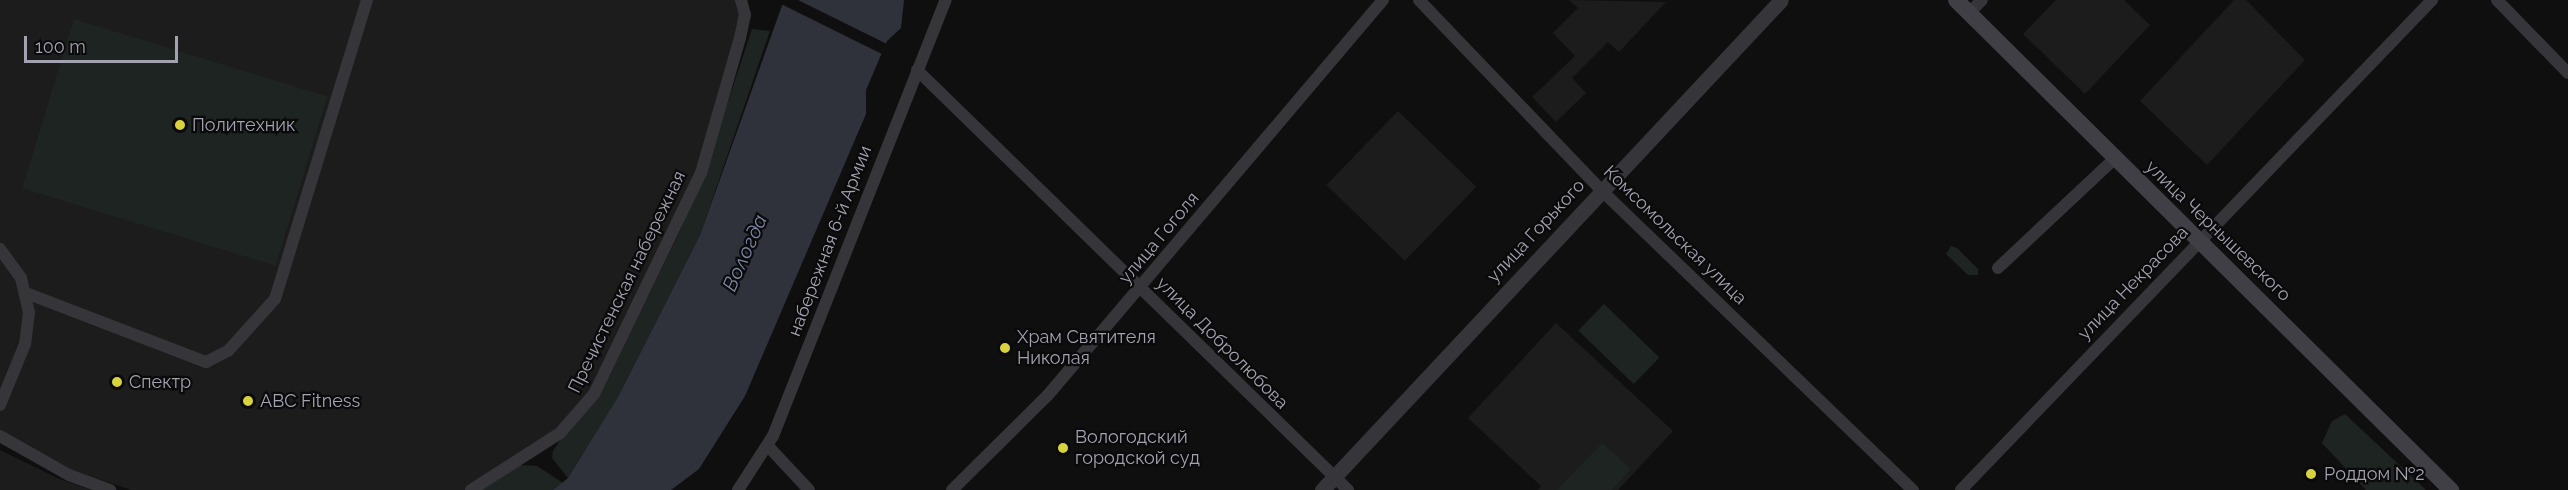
<!DOCTYPE html>
<html>
<head>
<meta charset="utf-8">
<style>
	body { margin:0 }
	#map { position:relative; width:2568px; height:490px; overflow:hidden; background:#100f10; font-family:Raleway,sans-serif }
	div>[style] { position:absolute }
	[style*='--x'] { left:calc(var(--x)*1px); top:calc(var(--y)*1px); width:calc(var(--w)*1px); rotate:calc(var(--a)*1deg) }
	.built>* { inset:0; background:#1c1c1d; transform-origin:0 0 }
	.green>* { inset:0; background:#1e2421; transform-origin:0 0 }
	.water>* { inset:0; background:#2f313b }
	.pier>* { inset:0; background:#100f10 }
	.minor>* { height:12px; margin:-6px; padding:0 6px; transform-origin:6px; border-radius:6px; background:#36363a }
	.tertiary>* { height:15px; margin:-7.5px; padding:0 7.5px; transform-origin:7.5px; border-radius:7.5px; background:#36363a }
	.secondary>* { height:16px; margin:-8px; padding:0 8px; transform-origin:8px; border-radius:8px; background:#3f3f45 }
	.dots>* { width:16px; height:16px; translate:-50% -50%; box-sizing:border-box; border:3px solid #0b0a0b; border-radius:50% }
	span { translate:-50% -50%; white-space:nowrap; text-align:center; line-height:1.15; -webkit-text-stroke:4.5px #0b0a0b; paint-order:stroke }
	.poi-label { font-size:18px; color:#a2a2b0 }
	.left { translate:0 -50%; text-align:left }
	.street-label { font-size:18px; color:#a2a2b0 }
	.water-label { font-size:20px; color:#7d87a7; font-style:italic }
	.scale { position:absolute; left:24px; top:36px; width:154px; height:27px; box-sizing:border-box; border:3px solid #a2a2b0; border-top:0; padding-left:8px; font-size:18px; line-height:21px; white-space:nowrap; color:#a2a2b0; -webkit-text-stroke:4px #0b0a0b; paint-order:stroke }
</style>
</head>
<body>
<div id="map">
	<div class="built">
		<div style="clip-path:polygon(0 0,737px 0,742px 15px,698px 172px,582px 406px,542px 441px,465px 490px,131px 490px,63px 467px,0 435px)"></div>
		<div style="clip-path:polygon(1569px 0,1666px 2px,1619px 52px,1608px 42px,1572px 78px,1586px 93px,1556px 122px,1532px 97px,1575px 56px,1553px 33px,1578px 8px)"></div>
		<div style="clip-path:polygon(2056px 0,2124px 0,2150px 25px,2085px 94px,2023px 34px)"></div>
		<div style="clip-path:polygon(2234px 0,2246px 0,2305px 60px,2207px 165px,2140px 101px)"></div>
		<div style="left:1398px;top:111px;width:109px;height:103px;rotate:44deg"></div>
		<div style="clip-path:polygon(1556px 323px,1673px 431px,1618px 490px,1538px 490px,1541px 486px,1468px 418px)"></div>
		<div style="clip-path:polygon(0 450px,59px 479px,92px 490px,0 490px)"></div>
	</div>
	<div class="green">
		<div style="left:74px;top:19px;width:265px;height:177px;rotate:17deg"></div>
		<div style="clip-path:polygon(752px 29px,770px 31px,700px 235px,619px 395px,568px 478px,552px 458px,553px 451px,632px 328px,679px 233px,704px 174px)"></div>
		<div style="clip-path:polygon(1951px 246px,1957px 248px,1978px 269px,1978px 275px,1968px 275px,1946px 254px)"></div>
		<div style="left:1604px;top:304px;width:77px;height:37px;rotate:44deg"></div>
		<div style="clip-path:polygon(2345px 414px,2426px 490px,2366px 490px,2322px 443px,2332px 421px)"></div>
		<div style="clip-path:polygon(1602px 443px,1631px 469px,1612px 490px,1557px 490px)"></div>
		<div style="clip-path:polygon(520px 465px,537px 466px,563px 483px,553px 490px,479px 490px)"></div>
	</div>
	<div class="water">
		<div style="clip-path:polygon(784px 0,904px 0,901px 28px,887px 41px,866px 90px,866px 114px,745px 396px,699px 469px,671px 490px,553px 490px,568px 478px,619px 395px,700px 235px)"></div>
	</div>
	<div class="pier">
		<div style="clip-path:polygon(780px 0,798px 0,889px 45px,884px 55px,779px 3px)"></div>
	</div>
	<div class="minor">
		<div style="--x:1419;--y:0;--w:263;--a:46.2"></div>
		<div style="--x:1601;--y:190;--w:433;--a:43.9"></div>
		<div style="--x:2497;--y:0;--w:102;--a:45.8"></div>
		<div style="--x:1969;--y:13;--w:18;--a:-45"></div>
		<div style="--x:917;--y:70;--w:602;--a:44.26"></div>
		<div style="--x:0;--y:249;--w:36;--a:54"></div>
		<div style="--x:21;--y:278;--w:35;--a:77"></div>
		<div style="--x:29;--y:312;--w:32;--a:97"></div>
		<div style="--x:25;--y:344;--w:66;--a:112.3"></div>
		<div style="--x:1998;--y:268;--w:161;--a:-43.2"></div>
		<div style="--x:26;--y:293;--w:193;--a:21"></div>
		<div style="--x:206;--y:362;--w:25;--a:-27"></div>
		<div style="--x:228;--y:351;--w:70;--a:-47.9"></div>
		<div style="--x:275;--y:299;--w:313;--a:-72.9"></div>
		<div style="--x:0;--y:436;--w:79;--a:29.5"></div>
		<div style="--x:69;--y:475;--w:44;--a:20.1"></div>
		<div style="--x:768;--y:446;--w:60;--a:47"></div>
		<div style="--x:471;--y:490;--w:106;--a:-32.6"></div>
		<div style="--x:560;--y:433;--w:52;--a:-48.9"></div>
		<div style="--x:594;--y:394;--w:246;--a:-64.2"></div>
		<div style="--x:701;--y:173;--w:141;--a:-73.9"></div>
		<div style="--x:740;--y:38;--w:24;--a:-78"></div>
		<div style="--x:745;--y:15;--w:16;--a:-105"></div>
		<div style="--x:738;--y:490;--w:64;--a:-57.1"></div>
		<div style="--x:773;--y:436;--w:469;--a:-68.4"></div>
		<div style="--x:952;--y:490;--w:135;--a:-44.7"></div>
		<div style="--x:1048;--y:395;--w:518;--a:-49.7"></div>
		<div style="--x:1961;--y:490;--w:680;--a:-46.13"></div>
	</div>
	<div class="tertiary">
		<div style="--x:1322;--y:490;--w:671;--a:-46.87"></div>
	</div>
	<div class="secondary">
		<div style="--x:1956;--y:0;--w:697;--a:44.71"></div>
	</div>
	<div class="dots">
		<div style="left:180px;top:125px;background:#d9d23f"></div>
		<div style="left:1005px;top:348px;background:#d9d23f"></div>
		<div style="left:117px;top:382px;background:#d9d23f"></div>
		<div style="left:248px;top:401px;background:#d9d23f"></div>
		<div style="left:1063px;top:448px;background:#d9d23f"></div>
		<div style="left:2311px;top:474px;background:#d9d23f"></div>
	</div>
	<div class="poi-label">
		<span class="left" style="left:192px;top:125px">Политехник</span>
		<span class="left" style="left:1017px;top:348px">Храм Святителя<br>Николая</span>
		<span class="left" style="left:129px;top:382px">Спектр</span>
		<span class="left" style="left:260px;top:401px">ABC Fitness</span>
		<span class="left" style="left:1075px;top:448px">Вологодский<br>городской суд</span>
		<span class="left" style="left:2324px;top:474px">Роддом №2</span>
	</div>
	<div class="street-label">
		<span style="left:1536px;top:231px;rotate:-47deg">улица Горького</span>
		<span style="left:2218px;top:231px;rotate:44deg">улица Чернышевского</span>
		<span style="left:1675px;top:235px;rotate:44deg">Комсомольская улица</span>
		<span style="left:1159px;top:238px;rotate:-50deg">улица Гоголя</span>
		<span style="left:830px;top:241px;rotate:-69deg">набережная 6-й Армии</span>
		<span style="left:627px;top:282px;rotate:-64deg">Пречистенская набережная</span>
		<span style="left:2133px;top:283px;rotate:-46deg">улица Некрасова</span>
		<span style="left:1222px;top:343px;rotate:45deg">улица Добролюбова</span>
	</div>
	<div class="water-label">
		<span style="left:745px;top:253px;rotate:-66deg">Вологда</span>
	</div>
	<div class="scale">100 m</div>
</div>
</body>
</html>
